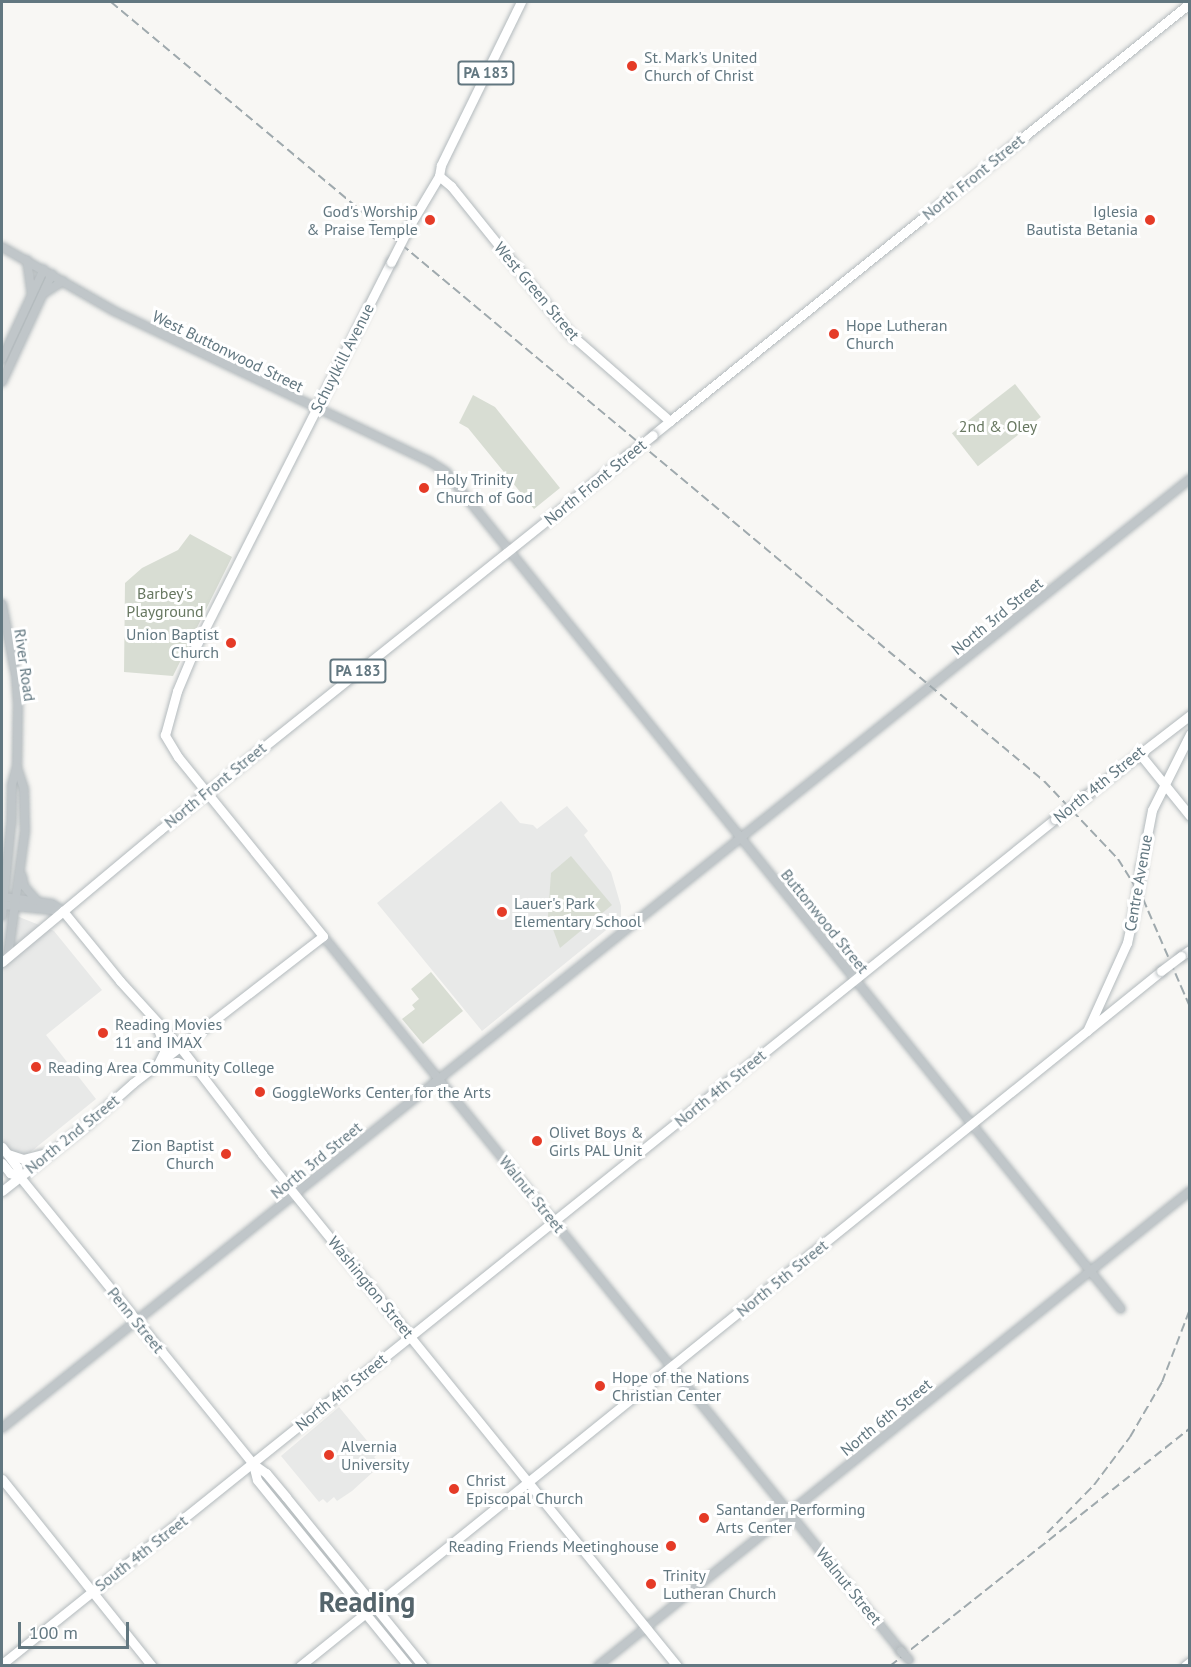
<!DOCTYPE html>
<html>
<head>
<meta charset="utf-8">
<style>
	body { margin:0 }
	#map { position:relative; width:1191px; height:1667px; overflow:hidden; background:#f8f7f4; font-family:"PT Sans",sans-serif }
	div>[style] { position:absolute }
	[style*='--x'] { left:calc(var(--x)*1px); top:calc(var(--y)*1px); width:calc(var(--w)*1px); rotate:calc(var(--a)*1deg) }
	.built>* { inset:0; background:#e8e9e8 }
	.green>* { inset:0; background:#d8ddd3; transform-origin:0 0 }
	.roads { filter:drop-shadow(0 0 2px #b3babd) drop-shadow(0 0 2px #b3babd) }
	.tertiary>* { height:8px; margin:-4px; padding:0 4px; transform-origin:4px; border-radius:4px; background:#c0c6c9 }
	.secondary>* { height:9px; margin:-4.5px; padding:0 4.5px; transform-origin:4.5px; border-radius:4.5px; background:#fff }
	.primary>* { height:9px; margin:-4.5px; padding:0 4.5px; transform-origin:4.5px; border-radius:4.5px; background:#fff }
	.rail>* { height:2px; margin-top:-1px; transform-origin:0; background:repeating-linear-gradient(90deg,#9fa9ad 0 9px,transparent 0 13.5px) }
	.bridges { filter:drop-shadow(0 0 2px #b4babd) drop-shadow(0 0 2px #b4babd) }
	.tertiary-bridge>* { height:8px; margin:-4px; padding:0 4px; transform-origin:4px; border-radius:4px; background:#c0c6c9 }
	.primary-bridge>* { height:9px; margin:-4.5px; padding:0 4.5px; transform-origin:4.5px; border-radius:4.5px; background:#fff }
	.dots>* { width:16px; height:16px; translate:-50% -50%; box-sizing:border-box; border:3px solid #fff; border-radius:50% }
	span { translate:-50% -50%; white-space:nowrap; text-align:center; line-height:1.15; -webkit-text-stroke:6px #fff; paint-order:stroke }
	.shield-label span { padding:2px 4px; background:#fff; border:2px solid; border-radius:4px; -webkit-text-stroke-width:0 }
	.shield-label { font-size:15px; color:#627780; font-weight:700 }
	.poi-label { font-size:16px; color:#627780 }
	.left { translate:0 -50%; text-align:left }
	.right { translate:-100% -50%; text-align:right }
	.street-label { font-size:16px; color:#627780 }
	.park-label { font-size:16px; color:#687861 }
	.town-label { font-size:28px; color:#54646b; font-weight:700 }
	.frame { position:absolute; inset:0; border:3px solid #627780; pointer-events:none }
	.scale { position:absolute; left:18px; top:1622px; width:111px; height:27px; box-sizing:border-box; border:3px solid #627780; border-top:0; padding-left:8px; font-size:18px; line-height:21px; white-space:nowrap; color:#627780; -webkit-text-stroke:4px #fff; paint-order:stroke }
</style>
</head>
<body>
<div id="map">
	<div class="built">
		<div style="clip-path:polygon(501px 801px,520px 823px,533px 825px,537px 829px,567px 806px,588px 831px,584px 835px,611px 872px,621px 906px,621px 918px,482px 1031px,377px 903px)"></div>
		<div style="clip-path:polygon(2px 910px,54px 931px,102px 990px,46px 1035px,96px 1099px,2px 1175px)"></div>
		<div style="clip-path:polygon(339px 1407px,378px 1454px,374px 1457px,378px 1462px,370px 1468px,373px 1472px,352px 1491px,337px 1501px,334px 1497px,327px 1503px,323px 1499px,319px 1502px,281px 1456px)"></div>
	</div>
	<div class="green">
		<div style="left:1015px;top:384px;width:42px;height:80px;rotate:52deg"></div>
		<div style="clip-path:polygon(473px 395px,495px 407px,560px 488px,534px 509px,468px 428px,459px 423px)"></div>
		<div style="clip-path:polygon(190px 534px,232px 557px,173px 676px,124px 672px,125px 583px,142px 568px,178px 550px)"></div>
		<div style="clip-path:polygon(571px 856px,612px 905px,560px 948px,548px 916px,551px 873px)"></div>
		<div style="clip-path:polygon(431px 972px,463px 1011px,423px 1044px,402px 1019px,415px 1009px,412px 1005px,419px 999px,411px 989px)"></div>
	</div>
	<div class="roads">
		<div class="tertiary">
			<div style="--x:2;--y:247;--w:129;--a:29.7"></div>
			<div style="--x:114;--y:311;--w:349;--a:25.5"></div>
			<div style="--x:429;--y:461;--w:20;--a:33"></div>
			<div style="--x:446;--y:472;--w:1075;--a:51.12"></div>
			<div style="--x:27;--y:260;--w:34;--a:82"></div>
			<div style="--x:43;--y:294;--w:24;--a:-33"></div>
			<div style="--x:2;--y:359;--w:99;--a:-65"></div>
			<div style="--x:2;--y:382;--w:119;--a:-65.2"></div>
			<div style="--x:2;--y:604;--w:73;--a:79"></div>
			<div style="--x:16;--y:676;--w:26;--a:86"></div>
			<div style="--x:18;--y:702;--w:64;--a:90.9"></div>
			<div style="--x:17;--y:766;--w:20;--a:105"></div>
			<div style="--x:12;--y:785;--w:39;--a:91"></div>
			<div style="--x:11;--y:824;--w:92;--a:95.6"></div>
			<div style="--x:22;--y:876;--w:10;--a:79"></div>
			<div style="--x:24;--y:886;--w:21;--a:49"></div>
			<div style="--x:4;--y:897;--w:49;--a:8.3"></div>
			<div style="--x:52;--y:904;--w:13;--a:32"></div>
			<div style="--x:3;--y:905;--w:59;--a:5.8"></div>
			<div style="--x:323;--y:936;--w:919;--a:51.05"></div>
			<div style="--x:8;--y:955;--w:125;--a:-82.2"></div>
			<div style="--x:25;--y:831;--w:42;--a:-91.4"></div>
			<div style="--x:24;--y:789;--w:23;--a:-108"></div>
			<div style="--x:2;--y:1428;--w:1521;--a:-38.62"></div>
			<div style="--x:598;--y:1666;--w:759;--a:-38.74"></div>
		</div>
		<div class="secondary">
			<div style="--x:670;--y:421;--w:667;--a:-38.79"></div>
			<div style="--x:2;--y:962;--w:80;--a:-39.9"></div>
			<div style="--x:1185;--y:1666;--w:6;--a:-39"></div>
		</div>
		<div class="primary">
			<div style="--x:439;--y:176;--w:16;--a:40"></div>
			<div style="--x:451;--y:186;--w:189;--a:51.2"></div>
			<div style="--x:569;--y:333;--w:134;--a:41.1"></div>
			<div style="--x:670;--y:421;--w:22;--a:141"></div>
			<div style="--x:407;--y:230;--w:63;--a:-59.3"></div>
			<div style="--x:439;--y:176;--w:11;--a:-80"></div>
			<div style="--x:441;--y:165;--w:182;--a:-63.9"></div>
			<div style="--x:627;--y:456;--w:598;--a:141.31"></div>
			<div style="--x:160;--y:830;--w:126;--a:140.1"></div>
			<div style="--x:63;--y:911;--w:90;--a:50.8"></div>
			<div style="--x:120;--y:981;--w:89;--a:47.7"></div>
			<div style="--x:180;--y:1047;--w:135;--a:52.5"></div>
			<div style="--x:262;--y:1154;--w:659;--a:50.97"></div>
			<div style="--x:1139;--y:753;--w:81;--a:51"></div>
			<div style="--x:1085;--y:796;--w:133;--a:-37.6"></div>
			<div style="--x:1141;--y:867;--w:58;--a:-79.1"></div>
			<div style="--x:1152;--y:810;--w:85;--a:-63.4"></div>
			<div style="--x:1181;--y:956;--w:11;--a:-34"></div>
			<div style="--x:156;--y:1024;--w:22;--a:69"></div>
			<div style="--x:164;--y:1045;--w:7;--a:90"></div>
			<div style="--x:164;--y:1052;--w:11;--a:117"></div>
			<div style="--x:1087;--y:1031;--w:97;--a:-65.6"></div>
			<div style="--x:1127;--y:943;--w:39;--a:-78"></div>
			<div style="--x:161;--y:1064;--w:16;--a:-7"></div>
			<div style="--x:177;--y:1062;--w:21;--a:23"></div>
			<div style="--x:2;--y:1147;--w:25;--a:53"></div>
			<div style="--x:17;--y:1167;--w:10;--a:73"></div>
			<div style="--x:20;--y:1177;--w:370;--a:50.9"></div>
			<div style="--x:253;--y:1464;--w:16;--a:35"></div>
			<div style="--x:266;--y:1473;--w:31;--a:50"></div>
			<div style="--x:286;--y:1497;--w:218;--a:51"></div>
			<div style="--x:8;--y:1154;--w:16;--a:18"></div>
			<div style="--x:23;--y:1159;--w:25;--a:-14"></div>
			<div style="--x:2;--y:1163;--w:13;--a:51"></div>
			<div style="--x:10;--y:1173;--w:11;--a:22"></div>
			<div style="--x:2;--y:1191;--w:110;--a:-38.3"></div>
			<div style="--x:88;--y:1123;--w:60;--a:-41.6"></div>
			<div style="--x:133;--y:1083;--w:240;--a:-37.7"></div>
			<div style="--x:323;--y:936;--w:230;--a:-129"></div>
			<div style="--x:178;--y:757;--w:26;--a:-121"></div>
			<div style="--x:165;--y:735;--w:46;--a:-74.7"></div>
			<div style="--x:177;--y:691;--w:47;--a:-67.3"></div>
			<div style="--x:195;--y:648;--w:433;--a:-63.1"></div>
			<div style="--x:253;--y:1464;--w:16;--a:76"></div>
			<div style="--x:257;--y:1480;--w:240;--a:50.9"></div>
			<div style="--x:2;--y:1479;--w:240;--a:51.3"></div>
			<div style="--x:2;--y:1664;--w:1350;--a:-38.75"></div>
			<div style="--x:300;--y:1666;--w:1107;--a:-38.91"></div>
		</div>
	</div>
	<div class="rail">
		<div style="--x:111;--y:2;--w:1215;--a:39.86"></div>
		<div style="--x:1044;--y:781;--w:108;--a:46.5"></div>
		<div style="--x:1118;--y:859;--w:47;--a:58"></div>
		<div style="--x:1143;--y:899;--w:118;--a:66.5"></div>
		<div style="--x:1047;--y:1533;--w:67;--a:-45.6"></div>
		<div style="--x:1094;--y:1485;--w:60;--a:-53.1"></div>
		<div style="--x:1130;--y:1437;--w:64;--a:-59.8"></div>
		<div style="--x:1162;--y:1382;--w:78;--a:-69"></div>
		<div style="--x:890;--y:1666;--w:383;--a:-38.4"></div>
	</div>
	<div class="bridges">
		<div class="tertiary-bridge">
			<div style="--x:901;--y:1651;--w:12;--a:48"></div>
		</div>
		<div class="primary-bridge">
			<div style="--x:391;--y:262;--w:36;--a:-63"></div>
			<div style="--x:627;--y:456;--w:33;--a:-39"></div>
			<div style="--x:1055;--y:819;--w:38;--a:-37"></div>
			<div style="--x:1135;--y:905;--w:38;--a:-81"></div>
			<div style="--x:1161;--y:971;--w:25;--a:-37"></div>
		</div>
	</div>
	<div class="dots">
		<div style="left:632px;top:66px;background:#e53b27"></div>
		<div style="left:430px;top:220px;background:#e53b27"></div>
		<div style="left:1150px;top:220px;background:#e53b27"></div>
		<div style="left:834px;top:334px;background:#e53b27"></div>
		<div style="left:424px;top:488px;background:#e53b27"></div>
		<div style="left:231px;top:643px;background:#e53b27"></div>
		<div style="left:502px;top:912px;background:#e53b27"></div>
		<div style="left:103px;top:1033px;background:#e53b27"></div>
		<div style="left:36px;top:1067px;background:#e53b27"></div>
		<div style="left:260px;top:1092px;background:#e53b27"></div>
		<div style="left:537px;top:1141px;background:#e53b27"></div>
		<div style="left:226px;top:1154px;background:#e53b27"></div>
		<div style="left:600px;top:1386px;background:#e53b27"></div>
		<div style="left:329px;top:1455px;background:#e53b27"></div>
		<div style="left:454px;top:1489px;background:#e53b27"></div>
		<div style="left:704px;top:1518px;background:#e53b27"></div>
		<div style="left:671px;top:1546px;background:#e53b27"></div>
		<div style="left:651px;top:1584px;background:#e53b27"></div>
	</div>
	<div class="shield-label">
		<span style="left:486px;top:73px">PA 183</span>
		<span style="left:358px;top:671px">PA 183</span>
	</div>
	<div class="poi-label">
		<span class="left" style="left:644px;top:66px">St. Mark's United<br>Church of Christ</span>
		<span class="right" style="left:418px;top:220px">God's Worship<br>&amp; Praise Temple</span>
		<span class="right" style="left:1138px;top:220px">Iglesia<br>Bautista Betania</span>
		<span class="left" style="left:846px;top:334px">Hope Lutheran<br>Church</span>
		<span class="left" style="left:436px;top:488px">Holy Trinity<br>Church of God</span>
		<span class="right" style="left:219px;top:643px">Union Baptist<br>Church</span>
		<span class="left" style="left:514px;top:912px">Lauer's Park<br>Elementary School</span>
		<span class="left" style="left:115px;top:1033px">Reading Movies<br>11 and IMAX</span>
		<span class="left" style="left:48px;top:1067px">Reading Area Community College</span>
		<span class="left" style="left:272px;top:1092px">GoggleWorks Center for the Arts</span>
		<span class="left" style="left:549px;top:1141px">Olivet Boys &amp;<br>Girls PAL Unit</span>
		<span class="right" style="left:214px;top:1154px">Zion Baptist<br>Church</span>
		<span class="left" style="left:612px;top:1386px">Hope of the Nations<br>Christian Center</span>
		<span class="left" style="left:341px;top:1455px">Alvernia<br>University</span>
		<span class="left" style="left:466px;top:1489px">Christ<br>Episcopal Church</span>
		<span class="left" style="left:716px;top:1518px">Santander Performing<br>Arts Center</span>
		<span class="right" style="left:659px;top:1546px">Reading Friends Meetinghouse</span>
		<span class="left" style="left:663px;top:1584px">Trinity<br>Lutheran Church</span>
	</div>
	<div class="street-label">
		<span style="left:973px;top:177px;rotate:-39deg">North Front Street</span>
		<span style="left:537px;top:291px;rotate:50deg">West Green Street</span>
		<span style="left:228px;top:351px;rotate:26deg">West Buttonwood Street</span>
		<span style="left:342px;top:358px;rotate:-63deg">Schuylkill Avenue</span>
		<span style="left:595px;top:482px;rotate:-39deg">North Front Street</span>
		<span style="left:997px;top:616px;rotate:-39deg">North 3rd Street</span>
		<span style="left:25px;top:665px;rotate:82deg">River Road</span>
		<span style="left:1099px;top:784px;rotate:-39deg">North 4th Street</span>
		<span style="left:215px;top:785px;rotate:-39deg">North Front Street</span>
		<span style="left:1138px;top:883px;rotate:-80deg">Centre Avenue</span>
		<span style="left:825px;top:921px;rotate:51deg">Buttonwood Street</span>
		<span style="left:720px;top:1088px;rotate:-39deg">North 4th Street</span>
		<span style="left:72px;top:1134px;rotate:-39deg">North 2nd Street</span>
		<span style="left:316px;top:1160px;rotate:-39deg">North 3rd Street</span>
		<span style="left:532px;top:1194px;rotate:51deg">Walnut Street</span>
		<span style="left:782px;top:1278px;rotate:-39deg">North 5th Street</span>
		<span style="left:371px;top:1287px;rotate:51deg">Washington Street</span>
		<span style="left:136px;top:1320px;rotate:51deg">Penn Street</span>
		<span style="left:341px;top:1392px;rotate:-39deg">North 4th Street</span>
		<span style="left:886px;top:1417px;rotate:-39deg">North 6th Street</span>
		<span style="left:141px;top:1553px;rotate:-38deg">South 4th Street</span>
		<span style="left:849px;top:1586px;rotate:51deg">Walnut Street</span>
	</div>
	<div class="park-label">
		<span style="left:998px;top:426px">2nd &amp; Oley</span>
		<span style="left:165px;top:602px">Barbey's<br>Playground</span>
	</div>
	<div class="town-label">
		<span style="left:367px;top:1602px">Reading</span>
	</div>
	<div class="frame"></div>
	<div class="scale">100 m</div>
</div>
</body>
</html>
